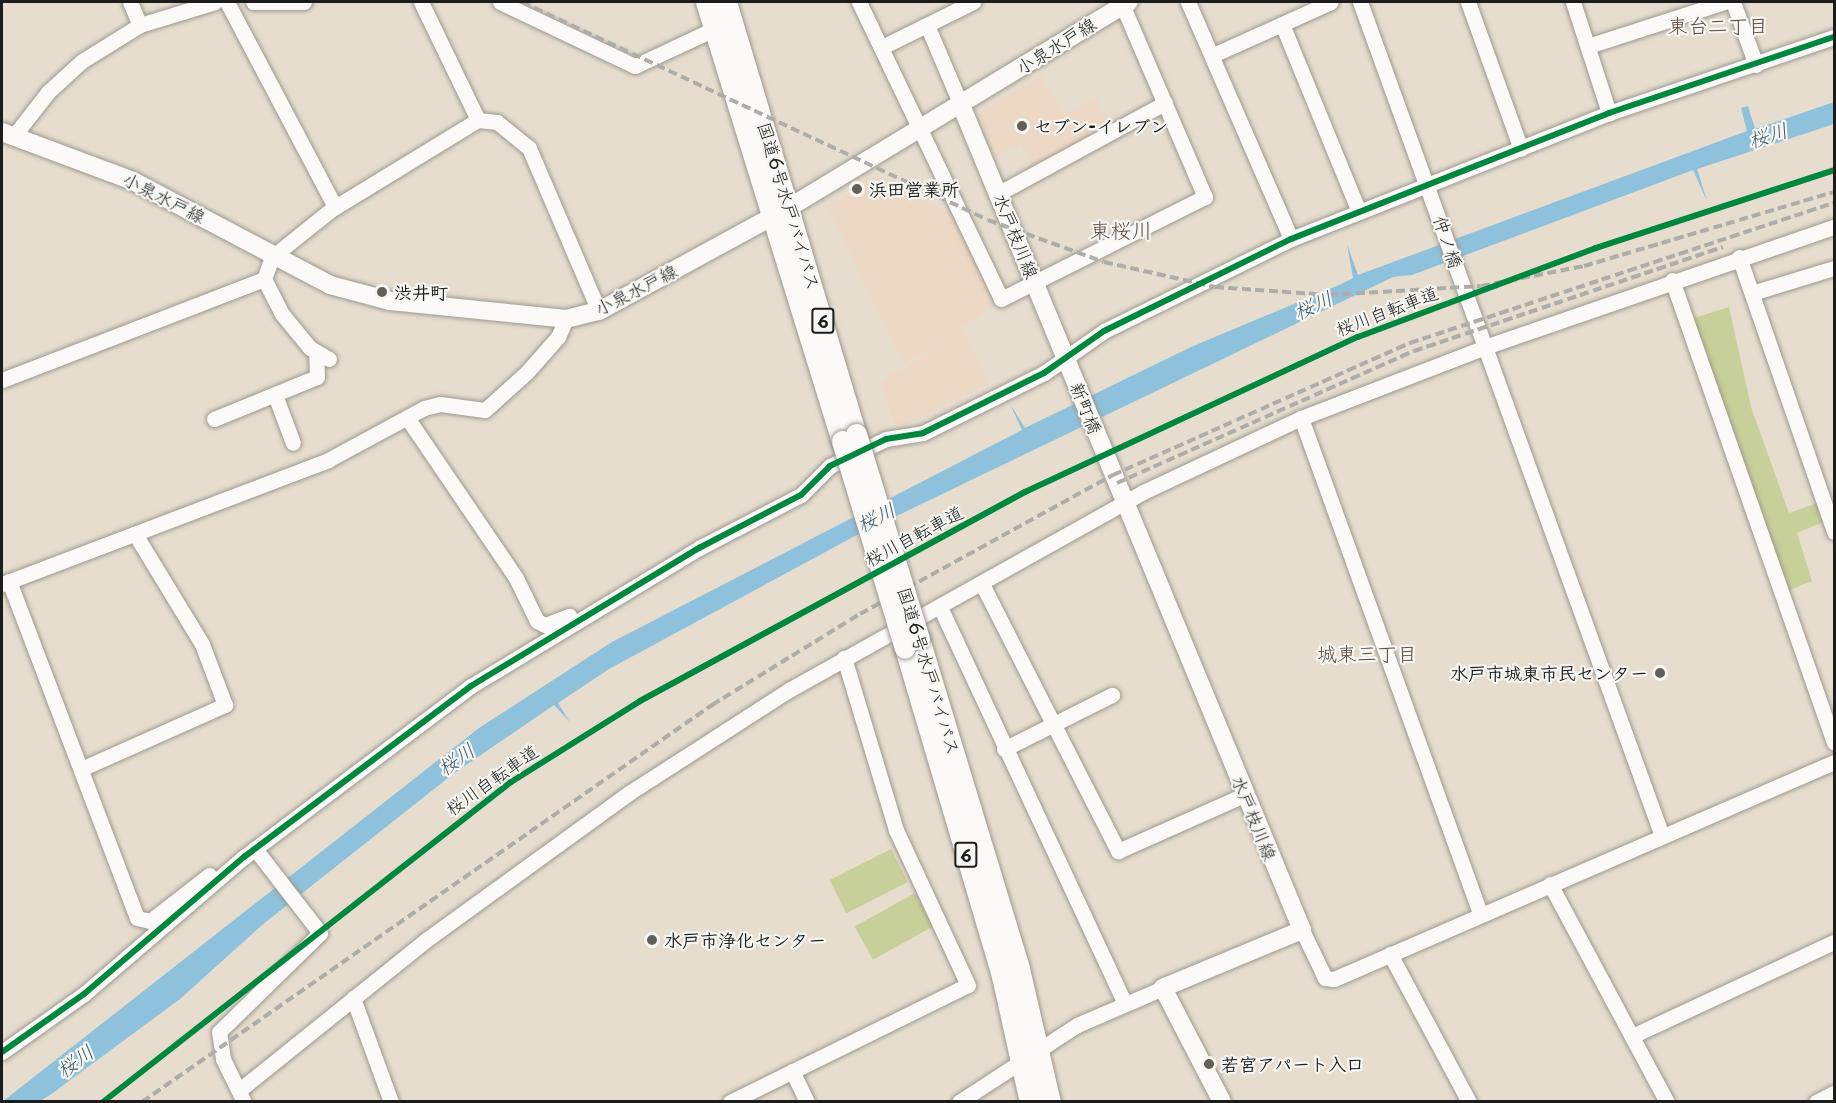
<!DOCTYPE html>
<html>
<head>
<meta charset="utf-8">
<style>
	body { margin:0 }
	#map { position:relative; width:1836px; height:1103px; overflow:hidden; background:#e6ddce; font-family:"Playpen Sans","Klee One",sans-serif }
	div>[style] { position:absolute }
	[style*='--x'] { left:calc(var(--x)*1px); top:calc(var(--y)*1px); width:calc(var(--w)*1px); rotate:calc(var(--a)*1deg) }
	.built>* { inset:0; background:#edd8c5 }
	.green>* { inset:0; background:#c7d098; transform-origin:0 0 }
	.water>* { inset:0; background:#8ec1db }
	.roads { filter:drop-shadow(0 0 2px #9d988f) drop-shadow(0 0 2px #9d988f) }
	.minor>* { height:15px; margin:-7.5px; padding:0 7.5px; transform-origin:7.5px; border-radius:7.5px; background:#fbfaf8 }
	.major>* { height:18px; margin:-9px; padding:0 9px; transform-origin:9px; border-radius:9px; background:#fbfaf8 }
	.highway>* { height:21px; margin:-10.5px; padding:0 10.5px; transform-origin:10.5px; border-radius:10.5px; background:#fbfaf8 }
	.rail>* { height:4px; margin-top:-2px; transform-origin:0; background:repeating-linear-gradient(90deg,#aeadaa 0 9px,transparent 0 13.5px) }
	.bridges { filter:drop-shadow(0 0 2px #9d988f) drop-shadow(0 0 2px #9d988f) }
	.highway-bridge>* { height:21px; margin:-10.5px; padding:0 10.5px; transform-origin:10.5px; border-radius:10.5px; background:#fbfaf8 }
	.cycleway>* { height:6px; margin:-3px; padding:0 3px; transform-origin:3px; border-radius:3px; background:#00873e }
	.dots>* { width:16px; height:16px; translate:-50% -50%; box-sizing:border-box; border:3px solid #f6f6f2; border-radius:50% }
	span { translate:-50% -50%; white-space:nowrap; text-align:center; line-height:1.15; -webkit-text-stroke:4.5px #f6f6f2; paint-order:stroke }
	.shield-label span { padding:2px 4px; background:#f6f6f2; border:2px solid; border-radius:4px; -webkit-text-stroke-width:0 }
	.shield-label { font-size:16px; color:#1c1c1c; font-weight:700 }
	.street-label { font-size:18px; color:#1c1c1c }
	.poi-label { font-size:18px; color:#1c1c1c; font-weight:700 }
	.left { translate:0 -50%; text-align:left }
	.right { translate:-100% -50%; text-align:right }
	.neighbourhood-label { font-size:20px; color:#614840 }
	.water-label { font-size:20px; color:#3a596b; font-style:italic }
	.quarter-label { font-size:21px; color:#614840 }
	.frame { position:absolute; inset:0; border:3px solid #1c1c1c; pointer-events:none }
</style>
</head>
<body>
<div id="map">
	<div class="built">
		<div style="clip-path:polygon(1041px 76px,1064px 115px,1096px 98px,1111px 126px,1034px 169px,1020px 144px,995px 158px,978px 113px)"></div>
		<div style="clip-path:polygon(876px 176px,959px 218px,1000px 301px,962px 328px,989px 383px,897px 429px,879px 382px,947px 342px,903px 364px,827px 206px)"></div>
	</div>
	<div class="green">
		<div style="clip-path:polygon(1729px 307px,1751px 407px,1789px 513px,1820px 502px,1826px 521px,1797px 533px,1812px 581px,1787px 591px,1691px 319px)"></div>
		<div style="left:891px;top:849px;width:37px;height:69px;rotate:63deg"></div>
		<div style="left:915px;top:893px;width:38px;height:69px;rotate:61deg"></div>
	</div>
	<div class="water">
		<div style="clip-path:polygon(1834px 102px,1834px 124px,1697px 169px,1707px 201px,1693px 170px,1412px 275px,1393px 277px,853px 537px,609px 669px,558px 703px,570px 722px,554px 705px,453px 774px,262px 925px,180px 999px,50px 1095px,40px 1101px,2px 1102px,479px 728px,612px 642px,1022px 430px,1010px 404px,1025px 428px,1191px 347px,1339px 285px,1353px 278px,1347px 244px,1358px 275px,1747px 131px,1741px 108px,1748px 106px,1755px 129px)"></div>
	</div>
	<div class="roads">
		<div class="minor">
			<div style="--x:130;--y:2;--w:25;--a:67"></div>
			<div style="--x:227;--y:2;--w:232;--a:62.2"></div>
			<div style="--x:253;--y:2;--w:51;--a:0"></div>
			<div style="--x:421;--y:2;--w:131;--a:64.2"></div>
			<div style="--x:500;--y:2;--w:149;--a:25.4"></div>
			<div style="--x:635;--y:66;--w:87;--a:-25.1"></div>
			<div style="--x:859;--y:2;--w:329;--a:64.4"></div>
			<div style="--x:1001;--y:299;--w:228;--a:-26.6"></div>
			<div style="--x:1205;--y:197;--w:212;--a:-113.3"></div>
			<div style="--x:1188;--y:2;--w:258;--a:66.5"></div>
			<div style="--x:1360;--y:2;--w:884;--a:70.09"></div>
			<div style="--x:1468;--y:2;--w:156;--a:70.2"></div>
			<div style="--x:1573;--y:2;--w:117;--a:72"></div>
			<div style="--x:1733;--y:2;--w:67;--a:69.9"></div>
			<div style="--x:1282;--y:24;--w:203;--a:67.7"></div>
			<div style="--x:927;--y:25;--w:87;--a:67"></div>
			<div style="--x:1588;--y:46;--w:143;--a:-17.9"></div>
			<div style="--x:882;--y:47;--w:102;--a:-26.3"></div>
			<div style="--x:1213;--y:55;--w:129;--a:-24.2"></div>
			<div style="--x:13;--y:137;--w:57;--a:-52.1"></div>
			<div style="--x:48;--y:92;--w:46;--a:-42.4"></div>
			<div style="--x:82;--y:61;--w:68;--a:-31.8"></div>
			<div style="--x:140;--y:25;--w:78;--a:-17"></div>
			<div style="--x:999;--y:193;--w:189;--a:-28.5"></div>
			<div style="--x:1739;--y:257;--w:291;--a:70.9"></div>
			<div style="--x:1672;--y:280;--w:490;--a:70.7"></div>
			<div style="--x:1752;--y:293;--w:86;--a:-17"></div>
			<div style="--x:329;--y:359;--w:22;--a:-150"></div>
			<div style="--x:310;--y:348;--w:44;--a:-129.5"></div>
			<div style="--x:282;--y:314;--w:39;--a:-117"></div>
			<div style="--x:264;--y:279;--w:23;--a:-70"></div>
			<div style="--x:272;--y:257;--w:77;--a:-38.7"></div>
			<div style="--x:332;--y:209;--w:171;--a:-31.4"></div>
			<div style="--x:478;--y:120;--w:19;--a:6"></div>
			<div style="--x:497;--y:122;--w:41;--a:39.1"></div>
			<div style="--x:529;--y:148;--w:177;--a:66.8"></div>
			<div style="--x:2;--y:380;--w:281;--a:-21.1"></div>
			<div style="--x:275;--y:395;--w:51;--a:69.4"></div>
			<div style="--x:1301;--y:418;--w:526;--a:70.12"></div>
			<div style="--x:214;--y:419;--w:111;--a:-22.2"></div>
			<div style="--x:317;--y:377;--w:25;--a:-92"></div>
			<div style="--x:408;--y:419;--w:192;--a:55.8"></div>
			<div style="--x:516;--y:578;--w:48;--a:64"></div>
			<div style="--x:537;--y:621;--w:9;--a:27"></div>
			<div style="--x:545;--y:625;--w:26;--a:-21"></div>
			<div style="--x:9;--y:581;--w:360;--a:69.2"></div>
			<div style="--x:137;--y:918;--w:13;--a:13"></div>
			<div style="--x:150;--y:921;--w:75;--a:-37.9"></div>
			<div style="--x:2;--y:584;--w:349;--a:-20.8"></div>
			<div style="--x:328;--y:460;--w:109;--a:-28.4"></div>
			<div style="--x:424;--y:408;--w:16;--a:-14"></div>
			<div style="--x:440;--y:404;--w:45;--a:7.6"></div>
			<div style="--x:485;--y:410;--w:57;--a:-42.1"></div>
			<div style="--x:527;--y:372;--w:47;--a:-48.5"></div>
			<div style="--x:558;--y:337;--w:20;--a:-66"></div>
			<div style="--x:982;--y:584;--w:300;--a:63"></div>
			<div style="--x:1118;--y:851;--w:138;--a:-24"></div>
			<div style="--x:940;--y:607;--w:437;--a:65"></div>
			<div style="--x:1004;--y:749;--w:121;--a:-26.6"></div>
			<div style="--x:81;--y:769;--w:158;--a:-24"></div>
			<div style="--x:225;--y:705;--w:65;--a:-110.7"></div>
			<div style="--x:202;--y:644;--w:129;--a:-121.3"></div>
			<div style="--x:1550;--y:884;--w:247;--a:61.8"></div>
			<div style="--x:1302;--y:930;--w:53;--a:64.4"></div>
			<div style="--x:1325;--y:978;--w:9;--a:6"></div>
			<div style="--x:1334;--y:979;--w:545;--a:-23.46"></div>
			<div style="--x:1390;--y:954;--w:168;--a:61.9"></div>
			<div style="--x:353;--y:998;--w:111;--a:69.9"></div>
			<div style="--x:1632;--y:1036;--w:223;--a:-25"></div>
			<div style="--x:2;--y:1052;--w:100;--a:-35.3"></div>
			<div style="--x:84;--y:994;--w:211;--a:-40.6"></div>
			<div style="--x:244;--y:857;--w:284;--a:-37"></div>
			<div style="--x:471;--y:686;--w:267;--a:-31.2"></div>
			<div style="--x:699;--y:548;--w:115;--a:-27.5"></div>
			<div style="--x:801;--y:495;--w:41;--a:-45"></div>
			<div style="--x:830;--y:466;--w:62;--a:-25.7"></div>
			<div style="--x:886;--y:439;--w:37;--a:-9"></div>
			<div style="--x:923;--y:433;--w:135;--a:-26.4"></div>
			<div style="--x:1044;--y:373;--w:73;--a:-35"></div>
			<div style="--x:1104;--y:331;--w:208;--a:-26.2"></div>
			<div style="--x:1291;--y:239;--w:342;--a:-21.6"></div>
			<div style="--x:1609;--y:113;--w:237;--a:-18.7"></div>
			<div style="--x:792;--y:1071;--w:34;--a:64"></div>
			<div style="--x:242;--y:1088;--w:236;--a:-38.8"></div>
			<div style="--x:426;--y:940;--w:251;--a:-35.9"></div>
			<div style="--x:629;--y:793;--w:190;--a:-32.8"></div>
			<div style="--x:789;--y:690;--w:406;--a:-29.2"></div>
			<div style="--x:1143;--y:492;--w:174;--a:-25.1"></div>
			<div style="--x:1301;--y:418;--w:197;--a:-21.1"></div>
			<div style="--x:1485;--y:347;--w:369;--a:-19"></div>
			<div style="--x:244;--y:1102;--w:48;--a:-116"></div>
			<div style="--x:223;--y:1059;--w:27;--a:-98"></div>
			<div style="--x:219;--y:1032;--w:141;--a:-44.4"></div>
			<div style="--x:320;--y:933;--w:106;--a:-127.7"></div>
			<div style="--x:730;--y:1102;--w:265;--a:-26.2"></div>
			<div style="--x:968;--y:985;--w:171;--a:-114.9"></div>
			<div style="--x:896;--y:830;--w:180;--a:-106.8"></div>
			<div style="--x:959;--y:1102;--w:141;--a:-33.1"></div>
			<div style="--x:1077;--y:1025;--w:94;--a:-23.3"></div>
			<div style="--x:1816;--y:1102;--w:20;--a:-27"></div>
		</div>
		<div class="major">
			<div style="--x:961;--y:105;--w:893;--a:67.54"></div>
			<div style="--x:1302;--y:930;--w:151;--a:157.4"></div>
			<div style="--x:1163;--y:988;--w:128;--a:62.6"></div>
			<div style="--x:2;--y:132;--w:140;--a:20.5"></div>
			<div style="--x:133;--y:181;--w:223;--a:27.8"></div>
			<div style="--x:330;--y:285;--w:62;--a:14.9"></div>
			<div style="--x:390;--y:301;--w:177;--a:5.8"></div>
			<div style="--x:566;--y:319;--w:34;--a:-14"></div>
			<div style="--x:599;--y:311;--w:217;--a:-28.6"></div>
			<div style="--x:790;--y:207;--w:396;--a:-31.2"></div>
		</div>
		<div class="highway">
			<div style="--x:706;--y:2;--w:460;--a:72.8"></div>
			<div style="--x:726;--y:2;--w:451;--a:73.3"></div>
			<div style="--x:919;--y:639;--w:345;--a:73.1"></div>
			<div style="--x:1019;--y:969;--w:137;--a:76.9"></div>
			<div style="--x:905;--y:648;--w:342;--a:73.5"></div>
			<div style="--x:1002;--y:976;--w:129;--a:77.5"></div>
		</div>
	</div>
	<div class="rail">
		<div style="--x:522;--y:2;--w:514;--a:25.07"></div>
		<div style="--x:988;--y:220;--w:123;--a:19.9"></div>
		<div style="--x:1104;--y:262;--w:114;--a:12.7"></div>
		<div style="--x:1215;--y:287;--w:114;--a:4"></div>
		<div style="--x:1329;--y:295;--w:152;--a:-3.4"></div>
		<div style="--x:1481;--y:286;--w:105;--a:-11"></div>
		<div style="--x:1584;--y:266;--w:261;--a:-16.5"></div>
		<div style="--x:1117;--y:483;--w:325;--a:-24"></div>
		<div style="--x:1414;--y:351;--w:326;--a:-18.6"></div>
		<div style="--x:142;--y:1102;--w:695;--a:-34.86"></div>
		<div style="--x:712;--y:705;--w:174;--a:-31.6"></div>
		<div style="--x:860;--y:614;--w:289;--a:-28.8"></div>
		<div style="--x:1113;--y:475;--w:325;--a:-24"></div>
		<div style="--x:1410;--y:343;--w:447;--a:-18.3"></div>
	</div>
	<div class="bridges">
		<div class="highway-bridge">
			<div style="--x:856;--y:434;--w:214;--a:72.9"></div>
			<div style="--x:842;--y:441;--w:216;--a:73.1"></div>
		</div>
	</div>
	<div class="cycleway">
		<div style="--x:2;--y:1052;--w:100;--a:-35.3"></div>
		<div style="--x:84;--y:994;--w:211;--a:-40.6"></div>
		<div style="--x:244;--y:857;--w:284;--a:-37"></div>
		<div style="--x:471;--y:686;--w:267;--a:-31.2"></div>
		<div style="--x:699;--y:548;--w:115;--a:-27.5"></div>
		<div style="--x:801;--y:495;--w:41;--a:-45"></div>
		<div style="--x:830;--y:466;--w:62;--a:-25.7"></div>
		<div style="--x:886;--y:439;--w:37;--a:-9"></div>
		<div style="--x:923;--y:433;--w:135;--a:-26.4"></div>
		<div style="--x:1044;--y:373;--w:73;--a:-35"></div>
		<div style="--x:1104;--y:331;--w:208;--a:-26.2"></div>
		<div style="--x:1291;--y:239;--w:342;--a:-21.6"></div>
		<div style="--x:1609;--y:113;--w:237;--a:-18.7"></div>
		<div style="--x:103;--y:1102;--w:519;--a:-38.11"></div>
		<div style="--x:511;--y:782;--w:152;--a:-32.1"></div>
		<div style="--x:640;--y:701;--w:438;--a:-28.5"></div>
		<div style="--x:1025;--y:492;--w:367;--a:-25"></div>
		<div style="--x:1358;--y:337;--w:254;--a:-20.5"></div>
		<div style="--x:1596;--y:248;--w:250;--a:-18.1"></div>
	</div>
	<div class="dots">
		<div style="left:1022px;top:126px;background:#63605a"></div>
		<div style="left:857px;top:189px;background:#63605a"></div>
		<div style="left:382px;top:292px;background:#63605a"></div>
		<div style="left:1660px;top:673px;background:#63605a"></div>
		<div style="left:652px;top:940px;background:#63605a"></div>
		<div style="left:1209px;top:1064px;background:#63605a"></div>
	</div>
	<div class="shield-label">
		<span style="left:823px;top:321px">6</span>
		<span style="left:966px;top:855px">6</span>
	</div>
	<div class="street-label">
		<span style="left:1056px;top:46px;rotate:-32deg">小泉水戸線</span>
		<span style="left:164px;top:198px;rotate:27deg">小泉水戸線</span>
		<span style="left:789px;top:206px;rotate:73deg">国道6号水戸バイパス</span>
		<span style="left:1016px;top:236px;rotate:68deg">水戸枝川線</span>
		<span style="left:1448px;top:242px;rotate:72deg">仲ノ橋</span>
		<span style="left:636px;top:290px;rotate:-27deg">小泉水戸線</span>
		<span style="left:1387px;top:311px;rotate:-21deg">桜川自転車道</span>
		<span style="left:1086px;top:408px;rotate:68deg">新町橋</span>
		<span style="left:914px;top:536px;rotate:-28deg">桜川自転車道</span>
		<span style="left:929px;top:671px;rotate:73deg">国道6号水戸バイパス</span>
		<span style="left:492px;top:780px;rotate:-35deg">桜川自転車道</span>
		<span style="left:1254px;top:818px;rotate:68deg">水戸枝川線</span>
	</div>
	<div class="poi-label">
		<span class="left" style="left:1034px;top:126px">セブン-イレブン</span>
		<span class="left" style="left:869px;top:189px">浜田営業所</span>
		<span class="left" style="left:394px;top:292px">渋井町</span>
		<span class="right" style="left:1648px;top:673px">水戸市城東市民センター</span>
		<span class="left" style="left:664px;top:940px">水戸市浄化センター</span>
		<span class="left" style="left:1221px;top:1064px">若宮アパート入口</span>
	</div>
	<div class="neighbourhood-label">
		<span style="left:1718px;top:25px">東台二丁目</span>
		<span style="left:1367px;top:653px">城東三丁目</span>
	</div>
	<div class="water-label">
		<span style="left:1768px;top:135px;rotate:-18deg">桜川</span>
		<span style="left:1313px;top:305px;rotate:-24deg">桜川</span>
		<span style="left:876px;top:517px;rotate:-27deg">桜川</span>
		<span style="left:456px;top:759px;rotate:-35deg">桜川</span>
		<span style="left:75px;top:1061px;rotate:-36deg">桜川</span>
	</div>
	<div class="quarter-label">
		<span style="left:1121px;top:229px">東桜川</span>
	</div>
	<div class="frame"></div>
</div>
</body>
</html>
